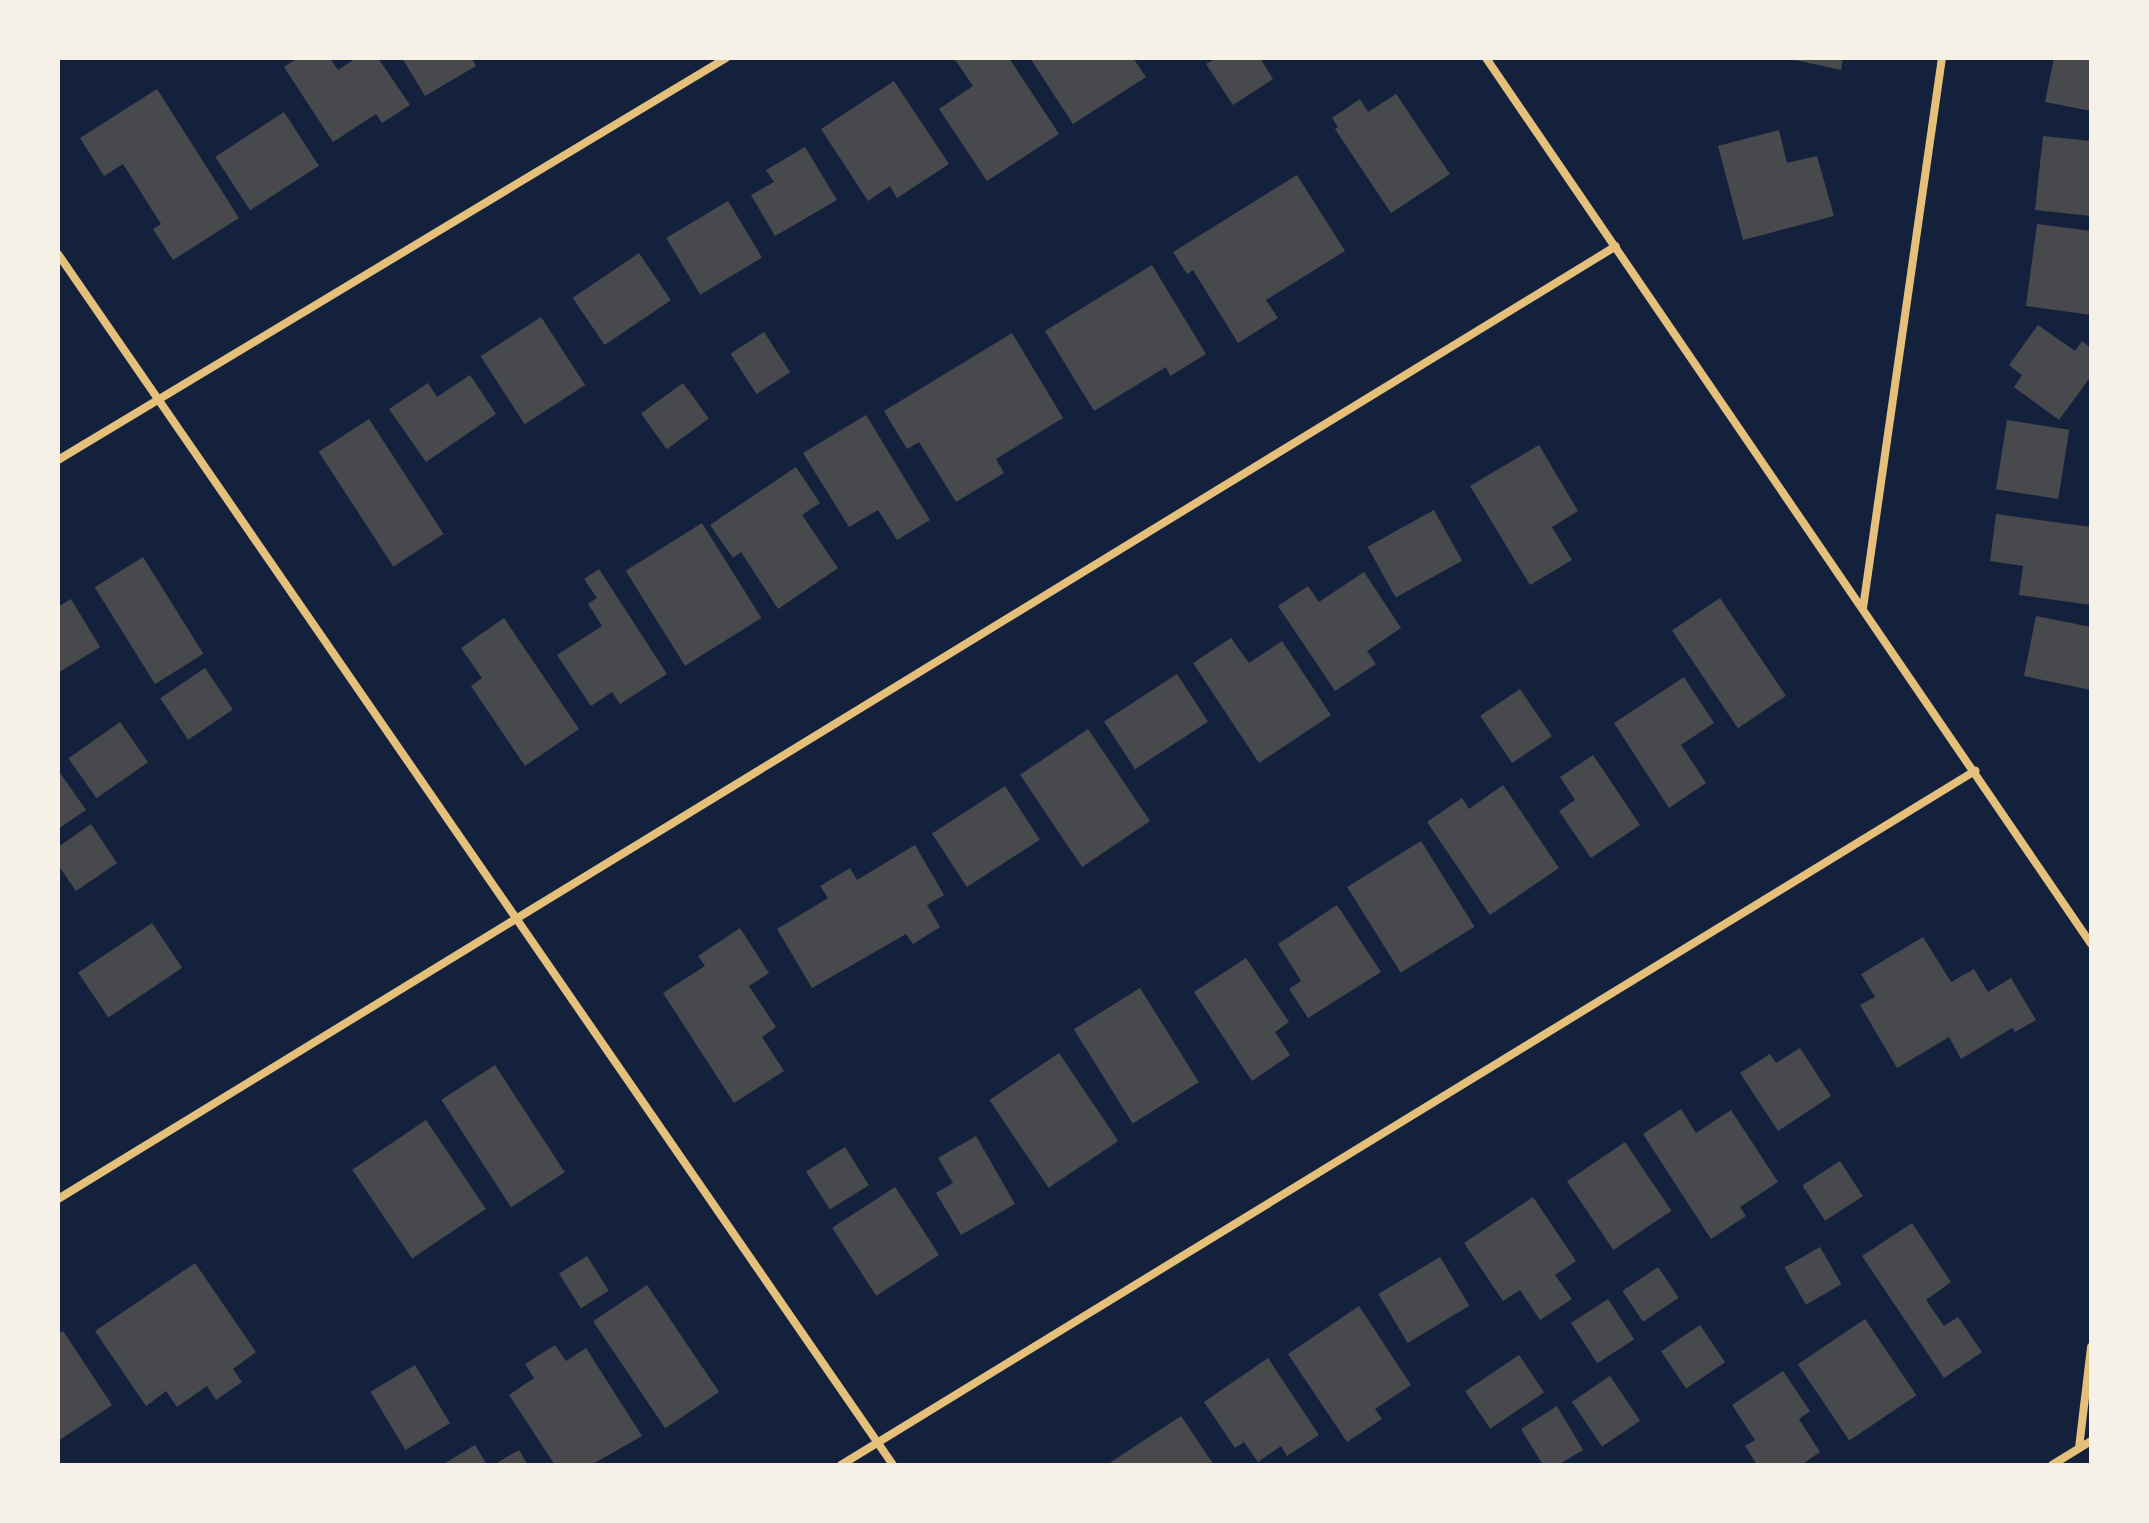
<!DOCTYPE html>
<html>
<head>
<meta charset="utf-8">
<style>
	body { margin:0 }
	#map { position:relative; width:2149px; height:1523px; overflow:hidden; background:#14213d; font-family:"Archivo Narrow",sans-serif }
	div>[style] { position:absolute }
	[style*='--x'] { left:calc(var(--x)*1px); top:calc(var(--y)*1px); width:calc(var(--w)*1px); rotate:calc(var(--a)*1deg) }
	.building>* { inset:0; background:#48494c; transform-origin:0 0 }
	.minor>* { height:8px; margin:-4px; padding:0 4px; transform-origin:4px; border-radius:4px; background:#e5c07b }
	span { translate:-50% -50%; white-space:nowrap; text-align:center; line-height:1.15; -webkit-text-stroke:6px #f6f1e7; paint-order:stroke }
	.frame { position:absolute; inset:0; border:60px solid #f6f1e7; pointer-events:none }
</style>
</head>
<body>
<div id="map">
	<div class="building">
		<div style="clip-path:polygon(298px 58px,330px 58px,338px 70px,356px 58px,378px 58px,410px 105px,382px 123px,376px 114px,333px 142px,284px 67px)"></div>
		<div style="clip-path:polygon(402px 58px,472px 58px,476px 66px,425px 96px)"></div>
		<div style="clip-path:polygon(954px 58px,1009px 58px,1059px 134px,987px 181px,939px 109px,973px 86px)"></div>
		<div style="clip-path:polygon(1030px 58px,1133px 58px,1146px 77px,1073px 124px)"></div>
		<div style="clip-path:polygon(1216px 58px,1260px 58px,1273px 79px,1233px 105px,1206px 64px)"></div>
		<div style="clip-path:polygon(1786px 58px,1843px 58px,1841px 70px)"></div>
		<div style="clip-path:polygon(2054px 58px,2091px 58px,2091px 111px,2045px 102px)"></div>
		<div style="clip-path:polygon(894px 81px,949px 164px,897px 198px,890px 186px,868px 201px,821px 129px)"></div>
		<div style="clip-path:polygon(157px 89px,239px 218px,173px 260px,153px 229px,161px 224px,123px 164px,104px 176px,80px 138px)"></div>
		<div style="clip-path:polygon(1396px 94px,1450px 174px,1391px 213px,1335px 129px,1338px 127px,1332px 118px,1360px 99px,1368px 112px)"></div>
		<div style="left:284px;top:112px;width:64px;height:82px;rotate:57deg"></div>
		<div style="clip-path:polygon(1779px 130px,1787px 163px,1817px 156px,1834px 216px,1743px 240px,1718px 146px)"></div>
		<div style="clip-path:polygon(2043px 136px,2091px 141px,2091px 216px,2035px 210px)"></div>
		<div style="clip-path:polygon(805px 147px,837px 200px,775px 236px,751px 195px,774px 182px,766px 170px)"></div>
		<div style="clip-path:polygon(1297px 175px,1345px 251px,1266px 300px,1278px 318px,1238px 343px,1193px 270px,1187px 274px,1173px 252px)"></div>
		<div style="left:728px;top:201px;width:66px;height:72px;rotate:59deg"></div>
		<div style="clip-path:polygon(2037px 224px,2091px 231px,2091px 315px,2026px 306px)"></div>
		<div style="left:639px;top:253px;width:57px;height:80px;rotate:56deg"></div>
		<div style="clip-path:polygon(1152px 265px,1206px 354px,1170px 376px,1166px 367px,1094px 411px,1045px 331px)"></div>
		<div style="left:541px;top:317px;width:81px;height:72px;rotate:57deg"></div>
		<div style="clip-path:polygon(2038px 325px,2075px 351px,2082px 341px,2091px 348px,2091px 376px,2059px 420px,2014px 387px,2022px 375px,2009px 365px)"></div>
		<div style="left:764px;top:332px;width:48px;height:40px;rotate:57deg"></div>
		<div style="clip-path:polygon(1012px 333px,1063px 418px,996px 459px,1004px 473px,956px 502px,919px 442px,907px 449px,884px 411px)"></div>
		<div style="clip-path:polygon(470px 375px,496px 414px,426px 462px,389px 409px,428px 383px,437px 397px)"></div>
		<div style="left:683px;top:383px;width:44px;height:52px;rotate:54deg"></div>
		<div style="clip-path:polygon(866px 415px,930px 520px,897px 540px,878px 510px,849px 527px,803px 453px)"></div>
		<div style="left:369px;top:419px;width:137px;height:60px;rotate:57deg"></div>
		<div style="left:2007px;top:420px;width:63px;height:70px;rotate:9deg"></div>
		<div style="clip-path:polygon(1539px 445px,1578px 511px,1552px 527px,1572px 560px,1530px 585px,1470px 486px)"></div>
		<div style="clip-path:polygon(796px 467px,820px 503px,802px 515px,838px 568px,778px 609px,741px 552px,733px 558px,710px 525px)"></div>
		<div style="left:1434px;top:510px;width:58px;height:76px;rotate:61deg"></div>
		<div style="clip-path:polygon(1996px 514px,2091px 527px,2091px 605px,2019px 595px,2023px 566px,1990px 561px)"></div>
		<div style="left:702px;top:523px;width:112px;height:90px;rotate:58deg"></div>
		<div style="left:143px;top:557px;width:114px;height:57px;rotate:58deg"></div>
		<div style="clip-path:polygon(599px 569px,667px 674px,620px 704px,612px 692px,591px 706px,557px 655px,602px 626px,588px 604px,597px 598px,584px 579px)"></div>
		<div style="clip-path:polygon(1364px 572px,1401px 628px,1367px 651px,1376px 664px,1335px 691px,1278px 606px,1308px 586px,1319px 602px)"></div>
		<div style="left:1720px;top:598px;width:118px;height:58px;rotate:56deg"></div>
		<div style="clip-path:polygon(71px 599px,100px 647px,58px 673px,58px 607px)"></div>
		<div style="clip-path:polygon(2036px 616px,2091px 627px,2091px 690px,2024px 676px)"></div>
		<div style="clip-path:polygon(504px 618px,579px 729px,525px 766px,471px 686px,482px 678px,461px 648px)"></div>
		<div style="clip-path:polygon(1231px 638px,1249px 663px,1282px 641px,1331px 715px,1259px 763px,1193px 663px)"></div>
		<div style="left:205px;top:668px;width:50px;height:54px;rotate:56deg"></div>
		<div style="left:1177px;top:674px;width:57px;height:87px;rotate:57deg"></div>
		<div style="clip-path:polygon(1684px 677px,1714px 723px,1681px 745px,1706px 783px,1669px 808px,1614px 723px)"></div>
		<div style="left:1520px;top:689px;width:57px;height:48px;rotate:56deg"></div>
		<div style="left:120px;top:722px;width:49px;height:63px;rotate:55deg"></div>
		<div style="left:1088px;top:729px;width:111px;height:82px;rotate:56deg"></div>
		<div style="clip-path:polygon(1593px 755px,1640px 825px,1591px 858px,1559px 811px,1575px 800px,1560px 777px)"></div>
		<div style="clip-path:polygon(58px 770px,86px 810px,58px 829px)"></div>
		<div style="clip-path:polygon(1503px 785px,1559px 868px,1490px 915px,1427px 822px,1462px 798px,1469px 809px)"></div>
		<div style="left:1005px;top:786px;width:64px;height:87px;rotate:57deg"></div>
		<div style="clip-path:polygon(91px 824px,117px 863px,76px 891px,58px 865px,58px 847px)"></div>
		<div style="left:1421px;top:841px;width:101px;height:87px;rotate:58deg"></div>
		<div style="clip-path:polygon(915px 845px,944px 895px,927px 905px,940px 927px,913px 944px,906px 934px,812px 988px,777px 929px,828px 898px,820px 886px,850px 868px,857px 880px)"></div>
		<div style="clip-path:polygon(1337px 905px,1381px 972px,1308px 1018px,1289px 989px,1301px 981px,1278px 944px)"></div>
		<div style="left:152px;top:923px;width:54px;height:89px;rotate:56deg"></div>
		<div style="clip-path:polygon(740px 928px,769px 973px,749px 986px,776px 1027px,762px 1037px,784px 1071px,734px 1103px,663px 993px,705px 966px,698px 956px)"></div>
		<div style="clip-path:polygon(1923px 937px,1951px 982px,1974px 969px,1988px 992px,2011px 978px,2036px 1020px,2015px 1032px,2012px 1028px,1961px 1059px,1949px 1037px,1897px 1068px,1860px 1005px,1875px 997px,1861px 974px)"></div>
		<div style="clip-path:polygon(1246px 958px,1289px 1022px,1275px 1032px,1290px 1055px,1252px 1081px,1194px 992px)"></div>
		<div style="left:1140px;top:988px;width:111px;height:78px;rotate:58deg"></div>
		<div style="clip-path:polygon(1800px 1048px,1831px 1096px,1778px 1131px,1740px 1073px,1770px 1054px,1776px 1063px)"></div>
		<div style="left:1059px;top:1053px;width:106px;height:84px;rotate:56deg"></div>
		<div style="left:495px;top:1065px;width:128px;height:64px;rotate:57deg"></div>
		<div style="clip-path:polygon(1681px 1109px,1696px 1133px,1731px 1110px,1778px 1182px,1740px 1207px,1746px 1216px,1711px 1239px,1643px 1134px)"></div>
		<div style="left:426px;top:1120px;width:107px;height:89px;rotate:56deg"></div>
		<div style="clip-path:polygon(976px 1136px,1015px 1204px,961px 1235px,936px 1193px,953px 1183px,938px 1158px)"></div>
		<div style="left:1625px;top:1142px;width:83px;height:70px;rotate:56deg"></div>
		<div style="left:845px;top:1147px;width:45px;height:46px;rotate:58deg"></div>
		<div style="left:1840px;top:1161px;width:42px;height:45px;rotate:57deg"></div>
		<div style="left:895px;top:1187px;width:81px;height:75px;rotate:57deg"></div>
		<div style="clip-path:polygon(1533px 1197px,1576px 1261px,1555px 1275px,1572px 1299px,1540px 1320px,1520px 1290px,1503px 1301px,1464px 1243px)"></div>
		<div style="clip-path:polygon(1912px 1223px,1951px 1282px,1926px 1300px,1944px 1326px,1958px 1317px,1982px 1352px,1944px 1378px,1862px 1256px)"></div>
		<div style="left:1820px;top:1247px;width:43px;height:41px;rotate:60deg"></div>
		<div style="left:587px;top:1256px;width:41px;height:33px;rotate:58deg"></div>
		<div style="left:1440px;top:1257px;width:57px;height:72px;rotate:59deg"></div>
		<div style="clip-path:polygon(195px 1263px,256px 1352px,233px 1369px,242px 1382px,216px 1400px,207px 1386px,177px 1407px,166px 1391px,146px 1406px,95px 1331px)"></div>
		<div style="left:1658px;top:1267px;width:37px;height:43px;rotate:56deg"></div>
		<div style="left:647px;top:1285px;width:129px;height:65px;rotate:56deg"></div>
		<div style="left:1608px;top:1299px;width:48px;height:44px;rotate:57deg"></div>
		<div style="clip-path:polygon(1359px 1306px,1411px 1385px,1375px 1409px,1382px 1419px,1347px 1442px,1288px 1354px)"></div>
		<div style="left:1865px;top:1319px;width:92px;height:81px;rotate:56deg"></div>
		<div style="left:1700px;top:1325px;width:45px;height:47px;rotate:56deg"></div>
		<div style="clip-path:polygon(63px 1331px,112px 1405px,58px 1441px,58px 1334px)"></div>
		<div style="clip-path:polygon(555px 1345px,566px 1361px,586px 1348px,642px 1436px,591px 1465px,555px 1465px,509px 1395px,534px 1378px,525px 1364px)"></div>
		<div style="left:1519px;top:1355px;width:45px;height:65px;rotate:56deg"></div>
		<div style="clip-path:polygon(1268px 1358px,1319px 1435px,1287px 1456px,1281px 1446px,1258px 1462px,1244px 1442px,1235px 1448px,1204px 1402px)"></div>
		<div style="left:415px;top:1365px;width:68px;height:52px;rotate:59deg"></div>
		<div style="clip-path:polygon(1783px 1371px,1810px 1411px,1799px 1419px,1820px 1452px,1801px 1465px,1757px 1465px,1745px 1446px,1755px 1440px,1732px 1405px)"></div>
		<div style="left:1610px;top:1376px;width:54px;height:46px;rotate:56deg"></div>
		<div style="clip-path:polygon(1557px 1406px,1583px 1450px,1558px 1465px,1543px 1465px,1521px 1429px)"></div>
		<div style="clip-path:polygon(1181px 1416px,1214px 1465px,1112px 1465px,1111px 1462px)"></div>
		<div style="clip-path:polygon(475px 1445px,487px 1465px,442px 1465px)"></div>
		<div style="clip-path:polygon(519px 1450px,528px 1465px,493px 1465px)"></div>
	</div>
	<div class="minor">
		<div style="--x:1486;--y:58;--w:1073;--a:55.67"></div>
		<div style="--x:58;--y:254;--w:1471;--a:55.41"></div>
		<div style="--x:58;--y:460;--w:780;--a:-31.04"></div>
		<div style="--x:1863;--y:608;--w:556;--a:-81.83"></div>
		<div style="--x:58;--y:1199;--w:1826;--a:-31.45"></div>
		<div style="--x:2079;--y:1448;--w:102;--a:-83.2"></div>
		<div style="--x:841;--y:1465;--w:1330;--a:-31.47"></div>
		<div style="--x:2052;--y:1465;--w:46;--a:-31.6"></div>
	</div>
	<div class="frame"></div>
</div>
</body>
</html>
